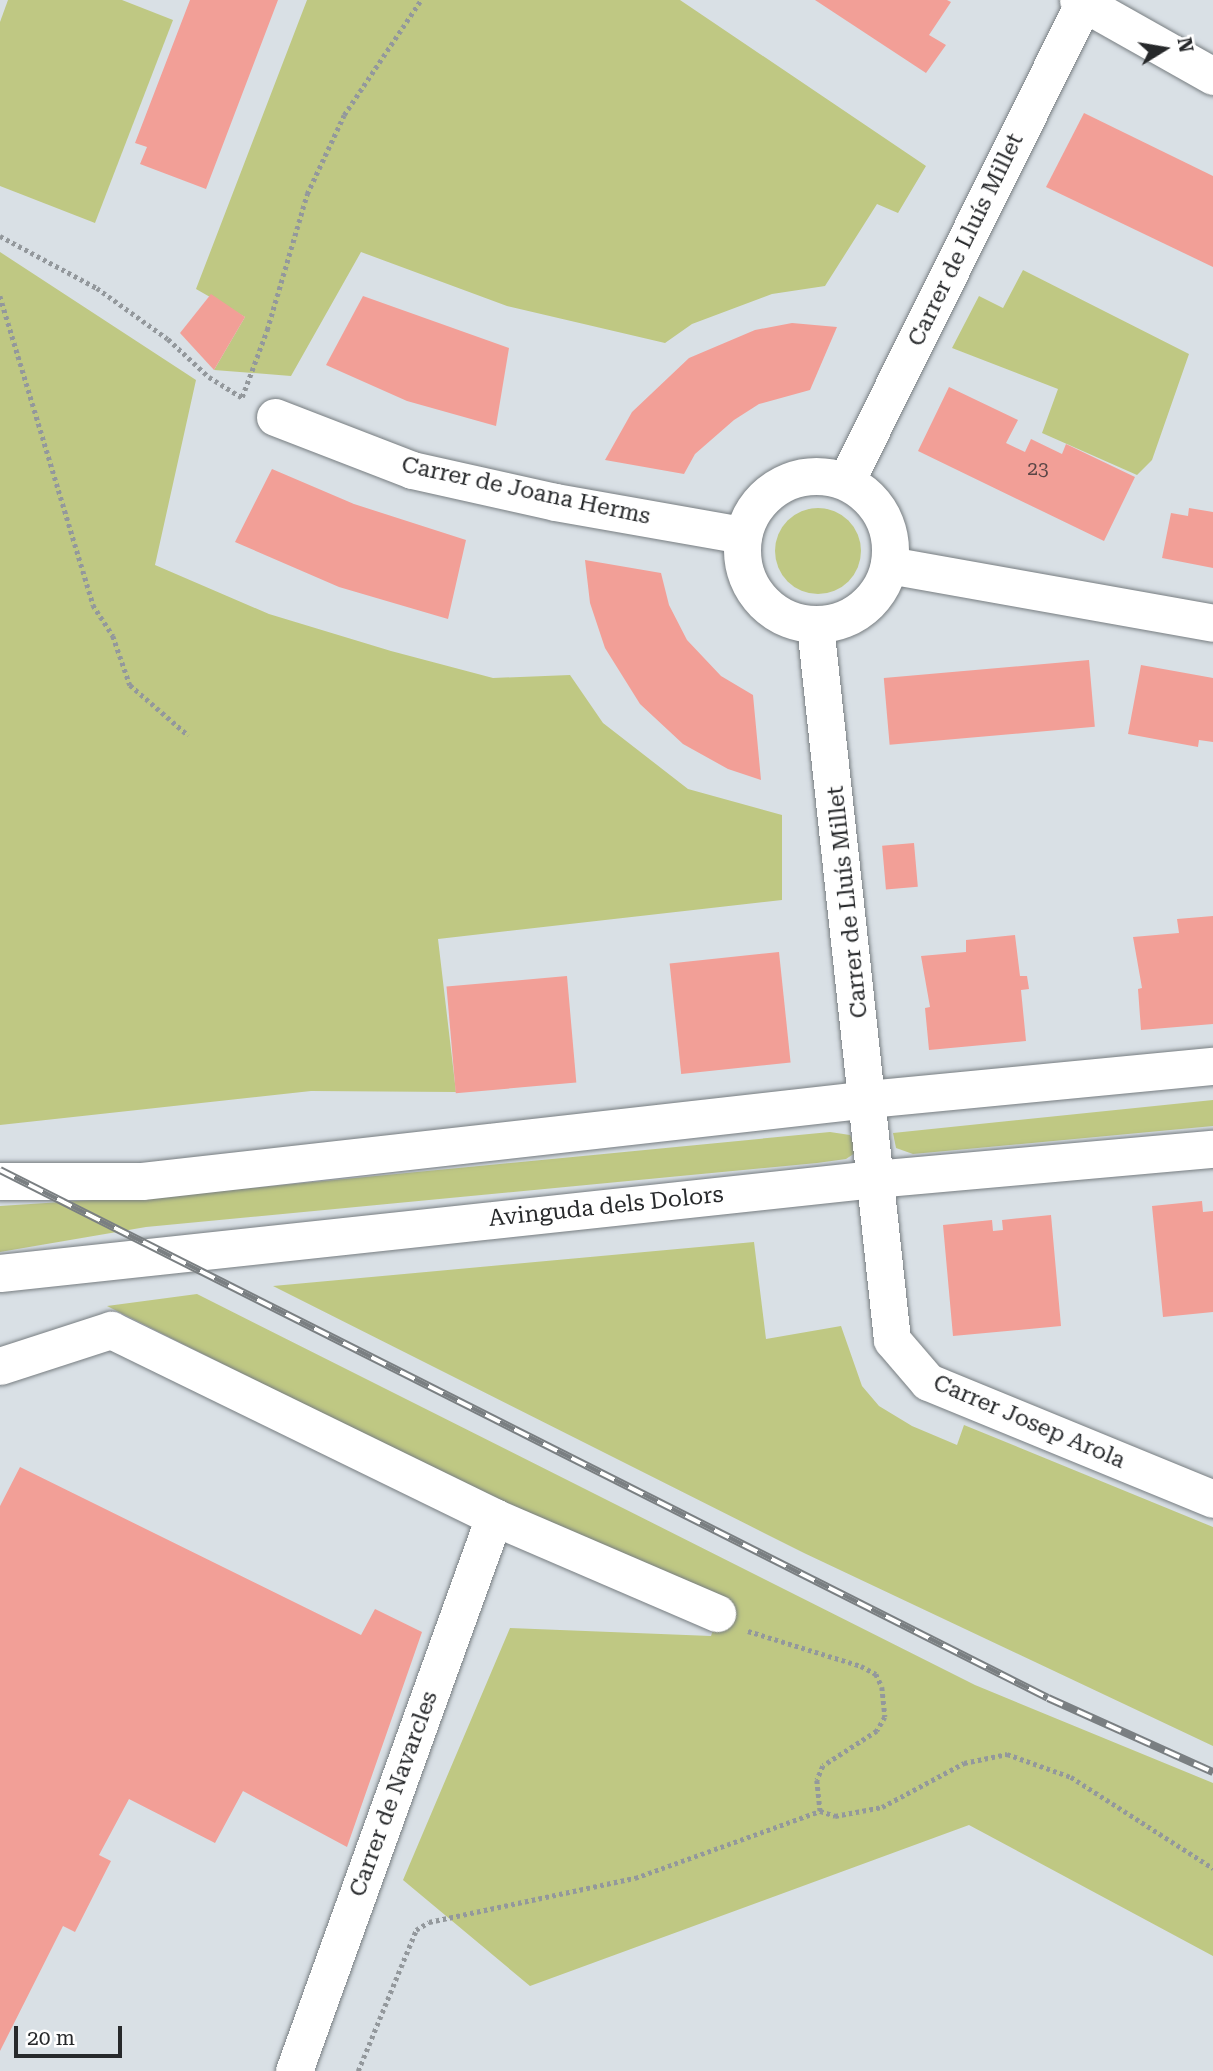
<!DOCTYPE html>
<html>
<head>
<meta charset="utf-8">
<style>
	body { margin:0 }
	#map { position:relative; width:1213px; height:2071px; overflow:hidden; background:#d9e0e5; font-family:"Roboto Serif",serif }
	div>[style] { position:absolute }
	[style*='--x'] { left:calc(var(--x)*1px); top:calc(var(--y)*1px); width:calc(var(--w)*1px); rotate:calc(var(--a)*1deg) }
	.green>* { inset:0; background:#bfc883 }
	.round { border-radius:50% }
	.building>* { inset:0; background:#f29f97; transform-origin:0 0 }
	.path>* { height:4.5px; margin-top:-2.25px; transform-origin:0; background:repeating-linear-gradient(90deg,#93989c 0 3.5px,transparent 0 7px) }
	.roads { filter:drop-shadow(0 0 2px #777d81) drop-shadow(0 0 2px #777d81) }
	.minor>* { height:37px; margin:-18.5px; padding:0 18.5px; transform-origin:18.5px; border-radius:18.5px; background:#fff }
	.minor>.ring { margin:-18.5px; padding:0; box-sizing:content-box; background:none; border:37px solid #fff; border-radius:50% }
	.rail>* { height:8px; margin-top:-4px; transform-origin:0; background:repeating-linear-gradient(90deg,#fff 0 16px,#7a7f82 0 32px); box-sizing:border-box; border-block:2px solid #7a7f82 }
	span { translate:-50% -50%; white-space:nowrap; text-align:center; line-height:1.15; -webkit-text-stroke:5px #fff; paint-order:stroke }
	.number-label { font-size:19px; color:#5a4646 }
	.number-label span { -webkit-text-stroke-width:0 }
	.street-label { font-size:23px; color:#27292b }
	.north { position:absolute; left:1129px; top:14px; width:70px; height:70px; -webkit-text-stroke:5px #fff; paint-order:stroke; rotate:79deg; font-size:19px; font-weight:700; line-height:28px; text-align:center; color:#27292b }
	.north::after { content:''; display:block; margin:auto; width:24px; height:32px; background:#27292b; clip-path:polygon(50% 0,100% 100%,50% 72%,0 100%) }
	.scale { position:absolute; left:14px; top:2026px; width:108px; height:32px; box-sizing:border-box; border:4px solid #27292b; border-top:0; padding-left:9px; font-size:21px; line-height:24px; white-space:nowrap; color:#27292b; -webkit-text-stroke:5px #fff; paint-order:stroke }
</style>
</head>
<body>
<div id="map">
	<div class="green">
		<div style="clip-path:polygon(8px 0,122px 0,173px 20px,95px 223px,0 186px,0 22px)"></div>
		<div style="clip-path:polygon(307px 0,680px 0,926px 166px,898px 213px,877px 204px,825px 286px,772px 294px,692px 324px,665px 343px,507px 306px,361px 252px,291px 376px,214px 370px,245px 317px,196px 289px)"></div>
		<div style="clip-path:polygon(0 252px,196px 380px,155px 565px,269px 614px,391px 651px,493px 678px,570px 675px,603px 723px,688px 789px,782px 815px,782px 900px,438px 939px,456px 1092px,311px 1091px,0 1125px)"></div>
		<div style="clip-path:polygon(1023px 270px,1189px 354px,1152px 460px,1137px 475px,1042px 433px,1058px 389px,952px 348px,979px 296px,1003px 308px)"></div>
		<div class="round" style="left:775px;top:508px;width:86px;height:86px"></div>
		<div style="clip-path:polygon(1213px 1100px,1213px 1126px,913px 1154px,896px 1148px,893px 1133px)"></div>
		<div style="clip-path:polygon(830px 1132px,850px 1135px,858px 1151px,846px 1159px,817px 1163px,146px 1227px,0 1252px,0 1206px,200px 1193px)"></div>
		<div style="clip-path:polygon(754px 1242px,766px 1339px,841px 1326px,862px 1386px,879px 1406px,912px 1426px,957px 1445px,964px 1425px,1213px 1527px,1213px 1746px,804px 1553px,273px 1286px)"></div>
		<div style="clip-path:polygon(197px 1294px,975px 1685px,1213px 1783px,1213px 1956px,969px 1825px,530px 1986px,403px 1880px,510px 1628px,711px 1636px,722px 1603px,411px 1458px,107px 1306px)"></div>
	</div>
	<div class="building">
		<div style="clip-path:polygon(190px 0,278px 0,206px 189px,140px 164px,147px 147px,135px 143px)"></div>
		<div style="clip-path:polygon(815px 0,947px 0,951px 2px,929px 35px,946px 45px,926px 73px)"></div>
		<div style="clip-path:polygon(1084px 113px,1213px 176px,1213px 267px,1046px 187px)"></div>
		<div style="clip-path:polygon(211px 294px,245px 317px,214px 370px,180px 333px)"></div>
		<div style="clip-path:polygon(363px 296px,509px 348px,496px 426px,407px 401px,326px 365px)"></div>
		<div style="clip-path:polygon(792px 323px,837px 327px,810px 390px,759px 404px,734px 420px,695px 454px,684px 474px,605px 460px,632px 412px,689px 358px,755px 330px)"></div>
		<div style="clip-path:polygon(949px 387px,1018px 420px,1006px 443px,1025px 452px,1031px 439px,1062px 454px,1066px 444px,1135px 477px,1104px 541px,918px 451px)"></div>
		<div style="clip-path:polygon(272px 469px,354px 504px,466px 540px,448px 619px,339px 587px,235px 542px)"></div>
		<div style="clip-path:polygon(1189px 508px,1213px 512px,1213px 568px,1162px 558px,1171px 513px,1188px 516px)"></div>
		<div style="clip-path:polygon(585px 560px,661px 573px,669px 605px,687px 640px,721px 676px,753px 695px,761px 780px,728px 769px,683px 744px,640px 704px,605px 648px,590px 603px)"></div>
		<div style="left:1089px;top:660px;width:67px;height:206px;rotate:85deg"></div>
		<div style="clip-path:polygon(1141px 665px,1213px 678px,1213px 742px,1199px 740px,1198px 747px,1128px 734px)"></div>
		<div style="left:914px;top:843px;width:44px;height:32px;rotate:85deg"></div>
		<div style="clip-path:polygon(1213px 916px,1213px 1024px,1141px 1030px,1138px 989px,1142px 988px,1133px 937px,1179px 933px,1177px 919px)"></div>
		<div style="clip-path:polygon(1015px 935px,1020px 976px,1027px 976px,1029px 989px,1021px 990px,1026px 1041px,929px 1050px,925px 1008px,930px 1007px,921px 956px,966px 952px,966px 940px)"></div>
		<div style="left:779px;top:952px;width:111px;height:110px;rotate:84deg"></div>
		<div style="left:567px;top:976px;width:107px;height:121px;rotate:85deg"></div>
		<div style="clip-path:polygon(1202px 1201px,1203px 1212px,1213px 1211px,1213px 1312px,1163px 1317px,1152px 1206px)"></div>
		<div style="clip-path:polygon(1051px 1215px,1061px 1326px,953px 1336px,943px 1225px,992px 1220px,993px 1231px,1003px 1230px,1002px 1220px)"></div>
		<div style="clip-path:polygon(20px 1467px,361px 1635px,375px 1609px,422px 1632px,347px 1847px,243px 1791px,215px 1843px,129px 1799px,99px 1855px,111px 1861px,75px 1932px,63px 1926px,0 2051px,0 1506px)"></div>
	</div>
	<div class="path">
		<div style="--x:0;--y:236;--w:110;--a:28.2"></div>
		<div style="--x:97;--y:288;--w:87;--a:35.7"></div>
		<div style="--x:168;--y:339;--w:56;--a:42.8"></div>
		<div style="--x:209;--y:377;--w:40;--a:32"></div>
		<div style="--x:0;--y:296;--w:323;--a:73.2"></div>
		<div style="--x:93;--y:605;--w:37;--a:57"></div>
		<div style="--x:113;--y:636;--w:52;--a:70.9"></div>
		<div style="--x:130;--y:685;--w:77;--a:40.8"></div>
		<div style="--x:242;--y:397;--w:72;--a:-69.5"></div>
		<div style="--x:267;--y:330;--w:142;--a:-73.6"></div>
		<div style="--x:307;--y:194;--w:87;--a:-64.9"></div>
		<div style="--x:344;--y:115;--w:138;--a:-56.2"></div>
		<div style="--x:748;--y:1631;--w:118;--a:17.2"></div>
		<div style="--x:861;--y:1666;--w:17;--a:28"></div>
		<div style="--x:876;--y:1674;--w:14;--a:65"></div>
		<div style="--x:882;--y:1687;--w:30;--a:84"></div>
		<div style="--x:885;--y:1717;--w:16;--a:120"></div>
		<div style="--x:877;--y:1731;--w:64;--a:147.1"></div>
		<div style="--x:823;--y:1766;--w:15;--a:113"></div>
		<div style="--x:817;--y:1780;--w:31;--a:84"></div>
		<div style="--x:820;--y:1811;--w:16;--a:18"></div>
		<div style="--x:835;--y:1816;--w:48;--a:-10.8"></div>
		<div style="--x:882;--y:1807;--w:93;--a:-28.2"></div>
		<div style="--x:964;--y:1763;--w:44;--a:-11.8"></div>
		<div style="--x:1007;--y:1754;--w:68;--a:19.8"></div>
		<div style="--x:1071;--y:1777;--w:169;--a:32.7"></div>
		<div style="--x:358;--y:2071;--w:152;--a:-67.6"></div>
		<div style="--x:416;--y:1930;--w:15;--a:-32"></div>
		<div style="--x:429;--y:1922;--w:211;--a:-12.1"></div>
		<div style="--x:635;--y:1878;--w:197;--a:-19.9"></div>
	</div>
	<div class="roads">
		<div class="minor">
			<div style="--x:1078;--y:0;--w:155;--a:29.4"></div>
			<div style="--x:275;--y:417;--w:147;--a:21.1"></div>
			<div style="--x:412;--y:470;--w:147;--a:12.6"></div>
			<div style="--x:555;--y:502;--w:191;--a:10"></div>
			<div class="ring" style="left:742px;top:476px;width:111px;height:111px"></div>
			<div style="--x:846;--y:481;--w:537;--a:-63.58"></div>
			<div style="--x:889;--y:565;--w:329;--a:10.1"></div>
			<div style="--x:815;--y:625;--w:719;--a:83.85"></div>
			<div style="--x:892;--y:1340;--w:55;--a:49.4"></div>
			<div style="--x:928;--y:1382;--w:308;--a:22.3"></div>
			<div style="--x:0;--y:1181;--w:142;--a:0"></div>
			<div style="--x:142;--y:1181;--w:731;--a:-6.44"></div>
			<div style="--x:868;--y:1099;--w:347;--a:-5.5"></div>
			<div style="--x:0;--y:1273;--w:879;--a:-6.14"></div>
			<div style="--x:874;--y:1179;--w:340;--a:-5.1"></div>
			<div style="--x:0;--y:1366;--w:117;--a:-18"></div>
			<div style="--x:111;--y:1330;--w:426;--a:26"></div>
			<div style="--x:494;--y:1517;--w:243;--a:23.3"></div>
			<div style="--x:294;--y:2071;--w:589;--a:-70.15"></div>
		</div>
	</div>
	<div class="rail">
		<div style="--x:0;--y:1170;--w:1173;--a:26.74"></div>
		<div style="--x:1048;--y:1698;--w:181;--a:24.2"></div>
	</div>
	<div class="number-label">
		<span style="left:1038px;top:469px">23</span>
	</div>
	<div class="street-label">
		<span style="left:966px;top:240px;rotate:-64deg">Carrer de Lluís Millet</span>
		<span style="left:526px;top:491px;rotate:12deg">Carrer de Joana Herms</span>
		<span style="left:848px;top:902px;rotate:-96deg">Carrer de Lluís Millet</span>
		<span style="left:606px;top:1207px;rotate:-6deg">Avinguda dels Dolors</span>
		<span style="left:1029px;top:1422px;rotate:23deg">Carrer Josep Arola</span>
		<span style="left:394px;top:1794px;rotate:-70deg">Carrer de Navarcles</span>
	</div>
	<div class="north">N</div>
	<div class="scale">20 m</div>
</div>
</body>
</html>
